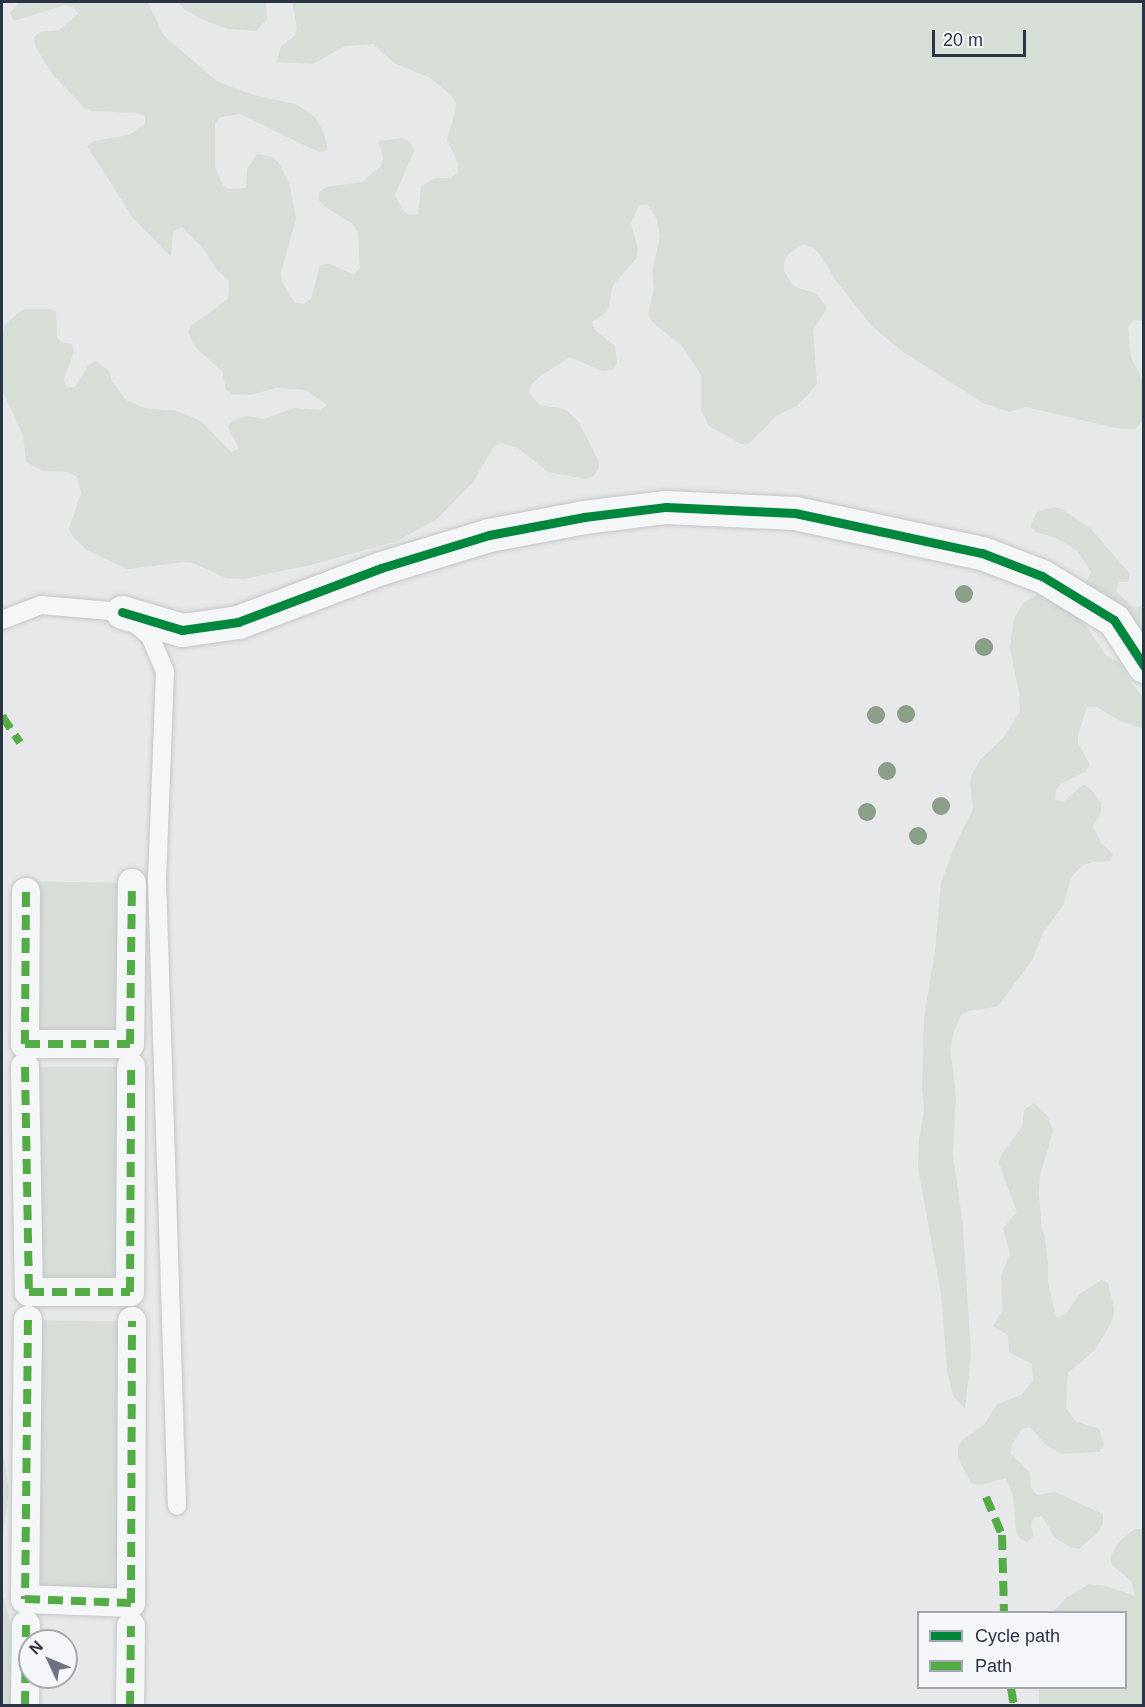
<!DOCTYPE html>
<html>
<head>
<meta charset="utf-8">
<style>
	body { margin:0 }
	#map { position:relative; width:1145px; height:1707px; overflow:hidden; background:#e6e8ea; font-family:Arial,sans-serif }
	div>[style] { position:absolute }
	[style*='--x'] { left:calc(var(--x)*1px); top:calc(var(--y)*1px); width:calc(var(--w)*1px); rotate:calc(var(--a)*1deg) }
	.green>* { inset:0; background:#d6ded6; transform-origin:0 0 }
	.roads { filter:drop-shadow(0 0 2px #c4c6c8) drop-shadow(0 0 2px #c4c6c8) }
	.service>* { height:18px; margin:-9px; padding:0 9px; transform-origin:9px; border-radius:9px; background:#f5f6f7 }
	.pedestrian>* { height:28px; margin:-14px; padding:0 14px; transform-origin:14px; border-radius:14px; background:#f5f6f7 }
	.minor>* { height:33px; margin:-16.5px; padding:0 16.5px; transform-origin:16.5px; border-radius:16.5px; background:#f5f6f7 }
	.quiet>* { height:8px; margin-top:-4px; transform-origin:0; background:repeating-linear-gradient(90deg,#54ac47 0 15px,transparent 0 23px) }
	.cycleway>* { height:9px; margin:-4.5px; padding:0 4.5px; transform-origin:4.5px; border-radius:4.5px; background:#00873e }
	.trees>* { width:18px; height:18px; margin:-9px; border-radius:50%; background:#8a9e88 }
	span { translate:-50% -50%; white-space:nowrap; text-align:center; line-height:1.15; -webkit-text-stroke:4.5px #f4f6f9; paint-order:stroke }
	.frame { position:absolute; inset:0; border:3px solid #2b3445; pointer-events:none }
	.legend { position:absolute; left:917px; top:1611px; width:210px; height:78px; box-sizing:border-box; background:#f4f6f9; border:2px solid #a4a8b1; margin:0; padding:8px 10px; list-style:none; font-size:18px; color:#2b3445 }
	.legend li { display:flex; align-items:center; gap:12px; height:30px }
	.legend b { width:30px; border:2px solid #a4a8b1 }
	.north { position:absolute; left:18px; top:1629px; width:60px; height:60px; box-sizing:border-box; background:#f4f6f9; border:2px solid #a4a8b1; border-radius:50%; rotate:314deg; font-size:16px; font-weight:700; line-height:24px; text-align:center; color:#2b3445 }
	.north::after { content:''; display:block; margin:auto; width:21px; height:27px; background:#6c737f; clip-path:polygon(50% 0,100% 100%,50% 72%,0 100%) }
	.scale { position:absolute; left:932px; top:30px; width:94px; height:27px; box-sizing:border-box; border:3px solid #2b3445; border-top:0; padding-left:8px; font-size:18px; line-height:21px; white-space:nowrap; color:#2b3445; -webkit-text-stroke:4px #f4f6f9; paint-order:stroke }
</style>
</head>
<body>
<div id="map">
	<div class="green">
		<div style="clip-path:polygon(20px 2px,148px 2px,164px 36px,218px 82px,254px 95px,296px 104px,316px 118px,324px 134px,328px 150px,319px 152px,310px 148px,240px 114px,221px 117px,215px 123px,215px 167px,223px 185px,229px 189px,246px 188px,247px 169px,257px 154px,273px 157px,279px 163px,290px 186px,296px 219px,281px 272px,282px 282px,295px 303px,304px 304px,311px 299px,320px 265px,330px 264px,354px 275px,360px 268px,358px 232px,353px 224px,324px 206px,318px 199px,320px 191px,327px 187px,362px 182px,381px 166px,383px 157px,378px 141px,403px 138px,410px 142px,414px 151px,395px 195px,402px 210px,410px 215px,418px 214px,421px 187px,434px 178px,451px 178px,458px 172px,458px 163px,447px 140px,455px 112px,456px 103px,451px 95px,430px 78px,394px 63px,373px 44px,345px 46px,313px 64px,277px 62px,281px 46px,295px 36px,297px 28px,292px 2px,1143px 2px,1144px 321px,1133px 320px,1128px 328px,1131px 358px,1143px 380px,1143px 421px,1135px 429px,1116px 428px,1026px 407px,1009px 412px,983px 403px,899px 349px,871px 325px,837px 282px,819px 253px,812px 247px,803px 244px,788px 254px,784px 262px,784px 271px,793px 286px,817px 294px,827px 308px,813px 330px,817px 384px,798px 405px,775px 417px,750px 443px,741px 444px,709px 426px,701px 410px,701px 374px,681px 345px,652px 322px,648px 314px,654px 289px,652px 272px,660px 237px,657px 219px,647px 204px,639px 205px,631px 223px,638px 250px,636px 259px,613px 285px,607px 312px,592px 322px,595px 330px,615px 346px,617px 363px,612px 370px,602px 371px,570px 357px,539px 377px,532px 384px,529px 392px,539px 405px,565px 409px,578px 421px,598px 460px,599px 468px,594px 476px,585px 479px,548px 472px,518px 448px,500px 443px,493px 448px,473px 482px,437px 519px,395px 542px,310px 565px,244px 579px,226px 578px,193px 563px,184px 562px,127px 569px,87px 550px,73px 537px,69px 529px,81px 493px,77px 477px,68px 472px,42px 471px,26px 462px,23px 435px,2px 390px,2px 336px,5px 325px,17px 314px,24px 309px,48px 309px,56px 311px,57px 338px,63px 343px,72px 344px,74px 352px,64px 379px,66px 387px,75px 387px,88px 366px,96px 361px,109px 371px,112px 381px,126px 400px,144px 408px,177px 411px,201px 421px,231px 452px,239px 449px,228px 426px,233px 420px,248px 416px,263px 419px,295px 408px,320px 410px,327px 405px,305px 390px,277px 388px,250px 395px,232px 394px,226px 389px,222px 371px,196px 348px,188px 332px,192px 325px,228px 299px,229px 281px,217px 270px,203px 248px,182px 227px,173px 231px,171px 257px,133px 218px,87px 146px,94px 141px,129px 135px,145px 124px,145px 116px,137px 113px,91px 111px,84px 107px,53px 75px,35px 46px,34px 37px,40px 32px,59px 30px,78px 14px,73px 7px,65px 5px,14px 21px,10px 13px)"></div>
		<div style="clip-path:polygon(178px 2px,266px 2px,267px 19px,256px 31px,228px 29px,201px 19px,185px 10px)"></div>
		<div style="clip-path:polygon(1053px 507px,1062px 509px,1091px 529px,1130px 574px,1128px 582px,1119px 582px,1116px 591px,1134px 608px,1142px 606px,1143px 600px,1143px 639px,1084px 587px,1091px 572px,1077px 550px,1054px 537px,1037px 533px,1030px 527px,1037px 512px)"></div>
		<div style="clip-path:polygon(1040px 593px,1056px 597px,1086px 626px,1106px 655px,1121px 664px,1132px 684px,1143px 697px,1143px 729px,1118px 720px,1097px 707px,1087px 707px,1078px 734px,1078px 743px,1090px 765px,1085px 772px,1061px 784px,1056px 790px,1055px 799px,1063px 802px,1083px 785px,1090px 788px,1101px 803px,1101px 812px,1093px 827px,1101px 843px,1113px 854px,1110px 861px,1092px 862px,1083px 865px,1071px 877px,1064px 904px,1043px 933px,1033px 959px,1002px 1001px,995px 1007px,969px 1011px,961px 1015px,954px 1031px,950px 1048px,956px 1096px,953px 1155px,963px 1226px,971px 1355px,965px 1409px,953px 1396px,947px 1369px,941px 1294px,918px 1168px,919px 1140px,924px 1109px,922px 1090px,924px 1018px,935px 952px,941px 882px,957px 841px,973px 809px,970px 783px,972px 774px,980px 760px,1004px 737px,1020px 711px,1019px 692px,1010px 648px,1014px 618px,1024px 602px)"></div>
		<div style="left:132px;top:883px;width:161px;height:106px;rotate:91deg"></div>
		<div style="left:25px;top:1067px;width:106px;height:225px"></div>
		<div style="clip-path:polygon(1034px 1103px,1047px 1115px,1053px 1131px,1040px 1176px,1039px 1194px,1042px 1230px,1045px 1237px,1048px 1264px,1048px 1283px,1054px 1309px,1057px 1317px,1065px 1315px,1080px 1294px,1101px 1280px,1108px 1283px,1114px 1309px,1113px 1319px,1095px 1350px,1068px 1373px,1066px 1408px,1075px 1421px,1099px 1429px,1104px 1445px,1099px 1452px,1062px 1454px,1047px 1446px,1030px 1427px,1022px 1429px,1012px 1444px,1011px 1454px,1029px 1472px,1031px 1488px,1037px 1495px,1055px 1492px,1103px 1514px,1103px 1524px,1098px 1532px,1079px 1549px,1070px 1547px,1055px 1538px,1042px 1516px,1033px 1518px,1031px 1527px,1034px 1535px,1028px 1542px,1020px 1539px,1016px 1531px,1013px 1495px,1006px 1478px,980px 1485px,971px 1483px,958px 1458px,958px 1449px,962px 1440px,984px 1425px,997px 1404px,1021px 1395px,1033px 1381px,1032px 1364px,1009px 1352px,1008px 1335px,993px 1326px,1002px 1311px,1001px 1276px,1010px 1253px,1003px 1228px,1017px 1212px,999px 1163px,1001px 1155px,1022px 1127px,1024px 1110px)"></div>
		<div style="left:28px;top:1320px;width:104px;height:279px;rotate:1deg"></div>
		<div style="clip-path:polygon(2px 1447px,9px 1491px,2px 1544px)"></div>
		<div style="clip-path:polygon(1134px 1529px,1143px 1529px,1143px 1705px,1039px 1705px,1039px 1688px,1126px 1688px,1126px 1612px,1053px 1612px,1066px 1598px,1089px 1584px,1106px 1586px,1135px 1596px,1131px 1581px,1112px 1565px,1110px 1557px,1119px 1542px)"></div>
		<div style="clip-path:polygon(2px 1593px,14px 1634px,13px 1699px,10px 1705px,2px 1705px)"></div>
	</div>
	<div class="roads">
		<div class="service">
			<div style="--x:2;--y:620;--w:42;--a:-21"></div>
			<div style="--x:41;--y:605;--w:81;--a:4.9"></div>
			<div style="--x:122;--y:612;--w:37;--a:41"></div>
			<div style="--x:150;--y:636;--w:39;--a:67"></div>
			<div style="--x:165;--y:672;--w:208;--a:92.2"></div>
			<div style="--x:157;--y:880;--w:626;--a:88.17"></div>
		</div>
		<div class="pedestrian">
			<div style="--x:26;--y:892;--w:152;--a:90.4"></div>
			<div style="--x:25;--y:1044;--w:105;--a:0"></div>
			<div style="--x:130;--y:1044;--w:161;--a:-89.3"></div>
			<div style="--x:25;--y:1067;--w:225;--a:89"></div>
			<div style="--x:29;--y:1292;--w:101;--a:0"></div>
			<div style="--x:130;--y:1292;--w:225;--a:-89.7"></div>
			<div style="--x:28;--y:1320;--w:279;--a:90.6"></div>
			<div style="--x:25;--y:1599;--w:106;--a:2.2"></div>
			<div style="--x:131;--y:1603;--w:282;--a:-89.8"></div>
			<div style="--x:25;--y:1706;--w:81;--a:-89.3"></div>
			<div style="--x:130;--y:1706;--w:80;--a:-89.3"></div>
		</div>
		<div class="minor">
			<div style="--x:122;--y:612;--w:63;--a:16.7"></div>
			<div style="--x:182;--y:630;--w:57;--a:-8.1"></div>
			<div style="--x:238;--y:622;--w:153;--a:-20.7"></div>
			<div style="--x:381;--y:568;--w:113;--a:-17"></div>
			<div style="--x:489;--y:535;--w:97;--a:-10.7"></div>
			<div style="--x:584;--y:517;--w:83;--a:-7"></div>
			<div style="--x:666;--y:507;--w:129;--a:2.7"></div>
			<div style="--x:795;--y:513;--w:191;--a:12.1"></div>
			<div style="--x:982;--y:553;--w:64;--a:21"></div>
			<div style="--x:1042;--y:576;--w:84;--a:31.4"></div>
			<div style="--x:1114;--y:620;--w:55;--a:56.9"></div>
		</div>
	</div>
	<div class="quiet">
		<div style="--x:2;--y:716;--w:32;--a:56"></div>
		<div style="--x:26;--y:892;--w:152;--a:90.4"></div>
		<div style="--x:25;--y:1044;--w:105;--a:0"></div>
		<div style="--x:130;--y:1044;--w:161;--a:-89.3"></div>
		<div style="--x:25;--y:1067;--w:225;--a:89"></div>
		<div style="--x:29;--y:1292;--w:101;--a:0"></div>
		<div style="--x:130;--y:1292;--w:225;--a:-89.7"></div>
		<div style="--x:28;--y:1320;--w:279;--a:90.6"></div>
		<div style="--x:25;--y:1599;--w:106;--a:2.2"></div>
		<div style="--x:131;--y:1603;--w:282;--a:-89.8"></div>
		<div style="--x:986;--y:1497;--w:41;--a:67.2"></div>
		<div style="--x:1002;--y:1535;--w:77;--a:88.5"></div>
		<div style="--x:1011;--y:1688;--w:18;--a:81"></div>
		<div style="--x:25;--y:1706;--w:81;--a:-89.3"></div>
		<div style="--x:130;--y:1706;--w:80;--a:-89.3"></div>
	</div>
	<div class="cycleway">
		<div style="--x:122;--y:612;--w:63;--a:16.7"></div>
		<div style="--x:182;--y:630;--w:57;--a:-8.1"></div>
		<div style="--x:238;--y:622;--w:153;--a:-20.7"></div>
		<div style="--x:381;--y:568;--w:113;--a:-17"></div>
		<div style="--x:489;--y:535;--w:97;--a:-10.7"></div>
		<div style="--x:584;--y:517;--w:83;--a:-7"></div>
		<div style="--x:666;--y:507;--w:129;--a:2.7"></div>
		<div style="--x:795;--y:513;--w:191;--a:12.1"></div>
		<div style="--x:982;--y:553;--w:64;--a:21"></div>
		<div style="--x:1042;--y:576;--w:84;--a:31.4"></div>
		<div style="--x:1114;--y:620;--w:55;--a:56.9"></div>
	</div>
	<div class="trees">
		<div style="left:964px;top:594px"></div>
		<div style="left:984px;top:647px"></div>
		<div style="left:906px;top:714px"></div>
		<div style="left:876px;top:715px"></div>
		<div style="left:887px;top:771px"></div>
		<div style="left:941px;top:806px"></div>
		<div style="left:867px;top:812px"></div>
		<div style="left:918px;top:836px"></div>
	</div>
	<div class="frame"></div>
	<ul class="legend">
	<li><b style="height:8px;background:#00873e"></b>Cycle path</li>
	<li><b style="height:8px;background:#54ac47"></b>Path</li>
	</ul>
	<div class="north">N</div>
	<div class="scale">20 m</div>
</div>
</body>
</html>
